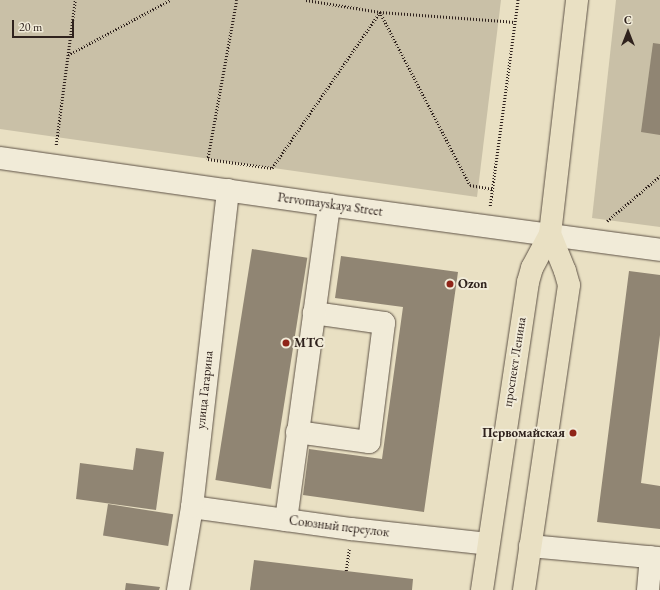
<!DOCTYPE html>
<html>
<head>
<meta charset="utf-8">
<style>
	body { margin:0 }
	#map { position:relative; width:660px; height:590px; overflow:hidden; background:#e9e0c3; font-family:"EB Garamond",serif }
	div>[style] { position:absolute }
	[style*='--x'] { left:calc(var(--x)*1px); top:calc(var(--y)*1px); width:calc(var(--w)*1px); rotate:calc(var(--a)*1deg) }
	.green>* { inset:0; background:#c9c0a7 }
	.building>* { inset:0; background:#908573; transform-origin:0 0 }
	.path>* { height:2.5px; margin-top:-1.25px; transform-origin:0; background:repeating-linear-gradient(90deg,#2f221d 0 1px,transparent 0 3px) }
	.roads { filter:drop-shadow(0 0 1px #5e5246) drop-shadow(0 0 1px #5e5246) }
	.minor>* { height:22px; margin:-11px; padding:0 11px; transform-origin:11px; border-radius:11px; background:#f1ebd8 }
	.major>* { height:22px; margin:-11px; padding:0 11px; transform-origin:11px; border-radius:11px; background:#e9e0c3 }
	.dots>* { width:11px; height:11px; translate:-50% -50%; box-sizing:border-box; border:2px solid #f1ebd8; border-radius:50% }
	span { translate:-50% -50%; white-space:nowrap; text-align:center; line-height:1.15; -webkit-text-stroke:4px #f1ebd8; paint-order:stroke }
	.street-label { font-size:13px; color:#2f221d }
	.poi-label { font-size:13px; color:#2f221d; font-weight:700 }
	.left { translate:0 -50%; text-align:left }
	.right { translate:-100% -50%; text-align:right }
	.north { position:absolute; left:608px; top:12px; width:40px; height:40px; -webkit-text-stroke:3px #f1ebd8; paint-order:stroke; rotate:0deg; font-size:11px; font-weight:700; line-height:16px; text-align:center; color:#2f221d }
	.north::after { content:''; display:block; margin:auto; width:14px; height:18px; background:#2f221d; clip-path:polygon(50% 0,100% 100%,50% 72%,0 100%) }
	.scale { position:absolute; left:12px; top:20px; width:62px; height:18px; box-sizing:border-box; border:2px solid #2f221d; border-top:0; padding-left:5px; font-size:12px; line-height:14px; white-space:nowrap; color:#2f221d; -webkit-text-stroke:3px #f1ebd8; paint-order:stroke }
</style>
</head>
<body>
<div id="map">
	<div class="green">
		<div style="clip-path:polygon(0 0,501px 0,477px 197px,0 129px)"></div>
		<div style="clip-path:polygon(616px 0,660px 0,660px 227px,592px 218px)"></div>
	</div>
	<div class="building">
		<div style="clip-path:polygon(653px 43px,660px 44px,660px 135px,641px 132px)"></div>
		<div style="left:252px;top:249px;width:56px;height:234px;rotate:9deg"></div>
		<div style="clip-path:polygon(341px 256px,458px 272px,424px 512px,303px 495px,309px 449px,382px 459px,403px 307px,335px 298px)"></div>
		<div style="clip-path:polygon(629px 271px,660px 275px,660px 335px,641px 483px,660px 486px,660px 529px,597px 522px)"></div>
		<div style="clip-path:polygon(136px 448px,164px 452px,156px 510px,76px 499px,80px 463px,133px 470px)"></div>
		<div style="left:108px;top:504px;width:66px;height:32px;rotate:9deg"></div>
		<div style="clip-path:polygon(254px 560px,413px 579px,412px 590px,250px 590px)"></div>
		<div style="clip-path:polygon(126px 583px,160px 587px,159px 590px,125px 590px)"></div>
	</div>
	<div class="path">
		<div style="--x:237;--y:0;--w:162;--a:100.3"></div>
		<div style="--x:208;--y:159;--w:65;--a:8"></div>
		<div style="--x:272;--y:168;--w:190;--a:-55.3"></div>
		<div style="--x:380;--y:12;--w:195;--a:62.5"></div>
		<div style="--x:470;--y:185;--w:23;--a:10"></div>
		<div style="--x:306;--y:0;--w:75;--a:9.2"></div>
		<div style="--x:380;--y:12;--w:135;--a:4.2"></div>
		<div style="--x:68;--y:55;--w:116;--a:-28.3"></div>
		<div style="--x:56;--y:145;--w:146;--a:-82.5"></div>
		<div style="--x:490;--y:206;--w:208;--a:-82.3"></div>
		<div style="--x:607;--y:221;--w:70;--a:-40.3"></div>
		<div style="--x:346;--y:571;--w:22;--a:-82"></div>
	</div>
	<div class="roads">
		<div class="minor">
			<div style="--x:0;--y:158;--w:332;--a:8.1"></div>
			<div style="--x:329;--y:205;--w:334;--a:7.7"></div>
			<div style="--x:297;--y:432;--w:73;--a:7.9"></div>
			<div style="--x:369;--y:442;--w:120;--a:-82.8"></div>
			<div style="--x:384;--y:323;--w:71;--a:-171.9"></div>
			<div style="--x:192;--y:507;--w:161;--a:7.9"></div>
			<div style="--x:351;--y:529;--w:138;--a:6.2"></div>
			<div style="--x:286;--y:520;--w:318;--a:-82.2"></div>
			<div style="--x:530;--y:546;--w:131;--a:5.3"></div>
			<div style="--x:178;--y:590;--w:84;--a:-80.4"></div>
			<div style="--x:192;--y:507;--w:319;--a:-83.5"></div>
			<div style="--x:648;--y:590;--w:33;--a:-85"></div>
		</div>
		<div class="major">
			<div style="--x:482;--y:590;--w:311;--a:-81.5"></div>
			<div style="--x:528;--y:282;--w:15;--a:-74"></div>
			<div style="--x:532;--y:268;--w:38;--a:-62"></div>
			<div style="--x:550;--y:234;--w:236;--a:-83.4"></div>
			<div style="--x:524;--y:590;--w:308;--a:-81.6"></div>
			<div style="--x:569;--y:285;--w:15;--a:-106"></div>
			<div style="--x:565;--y:271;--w:40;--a:-112"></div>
		</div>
	</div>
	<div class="dots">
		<div style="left:450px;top:284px;background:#8f2418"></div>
		<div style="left:286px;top:343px;background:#8f2418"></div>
		<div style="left:573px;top:433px;background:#8f2418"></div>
	</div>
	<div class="street-label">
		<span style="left:330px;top:205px;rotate:8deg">Pervomayskaya Street</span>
		<span style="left:515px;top:362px;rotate:-81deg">проспект Ленина</span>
		<span style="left:205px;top:390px;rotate:-84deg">улица Гагарина</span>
		<span style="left:339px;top:527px;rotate:7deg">Союзный переулок</span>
	</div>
	<div class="poi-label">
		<span class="left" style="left:458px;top:284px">Ozon</span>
		<span class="left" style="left:294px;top:343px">МТС</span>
		<span class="right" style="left:565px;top:433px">Первомайская</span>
	</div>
	<div class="north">С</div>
	<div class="scale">20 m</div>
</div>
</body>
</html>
